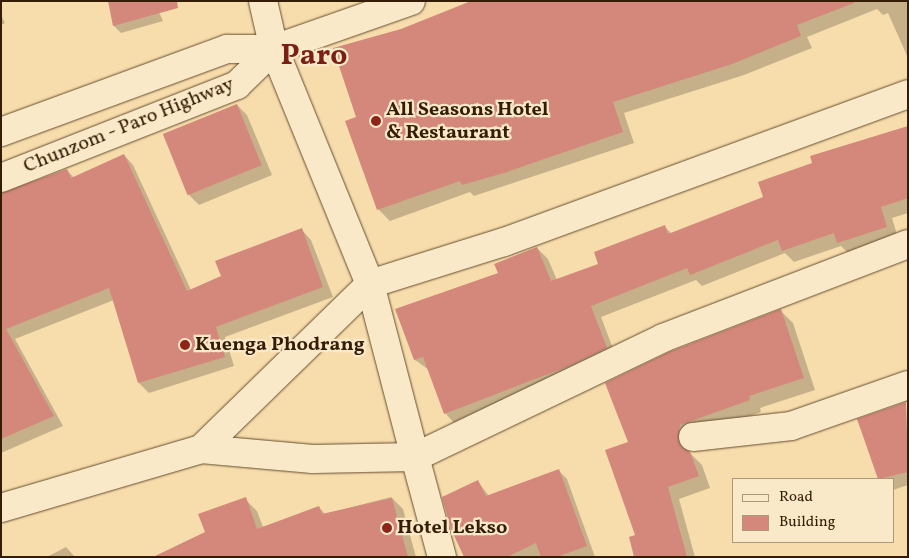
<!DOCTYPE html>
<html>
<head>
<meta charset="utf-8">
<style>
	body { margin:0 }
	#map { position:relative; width:909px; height:558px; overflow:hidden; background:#f8ddac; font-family:Vollkorn,serif }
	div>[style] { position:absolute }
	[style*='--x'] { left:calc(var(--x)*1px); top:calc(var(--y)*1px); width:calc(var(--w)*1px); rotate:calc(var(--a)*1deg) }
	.shadow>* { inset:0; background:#0003 }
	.building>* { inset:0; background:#d4887b; transform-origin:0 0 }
	.roads { filter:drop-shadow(0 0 1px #654d2e) drop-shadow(0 0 1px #654d2e) }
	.minor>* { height:28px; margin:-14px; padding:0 14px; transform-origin:14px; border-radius:14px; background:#fae9c9 }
	.tertiary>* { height:28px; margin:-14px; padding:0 14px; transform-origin:14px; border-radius:14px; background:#fae9c9 }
	.dots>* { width:14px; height:14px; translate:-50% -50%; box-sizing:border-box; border:2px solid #fae9c9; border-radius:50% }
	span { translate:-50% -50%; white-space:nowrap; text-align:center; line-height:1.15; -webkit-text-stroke:4.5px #fae9c9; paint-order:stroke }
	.poi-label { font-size:20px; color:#341d04; font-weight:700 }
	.left { translate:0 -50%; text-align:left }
	.street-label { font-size:20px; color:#341d04 }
	.town-label { font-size:30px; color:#7a1f14; font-weight:700 }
	.frame { position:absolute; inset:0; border:2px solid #341d04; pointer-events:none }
	.legend { position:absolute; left:732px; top:478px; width:162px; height:65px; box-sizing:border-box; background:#fae9c9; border:1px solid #ab977a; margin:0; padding:6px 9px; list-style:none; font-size:15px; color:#341d04 }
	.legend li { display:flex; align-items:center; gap:10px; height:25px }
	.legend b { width:25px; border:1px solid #ab977a }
</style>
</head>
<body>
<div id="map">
	<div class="shadow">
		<div style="clip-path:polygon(109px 1px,154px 1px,163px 21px,121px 33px,114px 26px)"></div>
		<div style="clip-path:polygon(477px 1px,908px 1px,908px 58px,888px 13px,883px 15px,877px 9px,807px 37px,812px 48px,744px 75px,624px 113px,634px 143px,474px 196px,470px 192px,390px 221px,379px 210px,346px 121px,358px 117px,402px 31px)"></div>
		<div style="clip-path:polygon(1px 15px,5px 23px,1px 25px)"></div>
		<div style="clip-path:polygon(237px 105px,247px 115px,272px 175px,199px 205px,189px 195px)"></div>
		<div style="clip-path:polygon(908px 127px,908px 213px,892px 218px,898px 238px,849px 254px,841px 246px,794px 262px,785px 253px,702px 286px,696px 280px,601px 317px,617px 359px,456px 425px,445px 413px,429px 370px,415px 360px,396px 310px,500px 274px,537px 248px,548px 259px,557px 280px,600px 265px,665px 227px,672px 234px,765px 197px)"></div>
		<div style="clip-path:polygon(124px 155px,133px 165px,191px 290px,222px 277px,302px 230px,311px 240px,333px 297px,225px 337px,234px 366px,149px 393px,139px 383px,114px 300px,15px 339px,63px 426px,1px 453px,1px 193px,7px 194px,67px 170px,74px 178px)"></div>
		<div style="clip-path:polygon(781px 311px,793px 323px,815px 390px,760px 408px,761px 412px,692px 437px,689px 452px,702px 465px,710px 488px,679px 499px,695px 557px,635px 557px,637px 536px,629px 443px)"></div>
		<div style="clip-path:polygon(906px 404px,908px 485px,893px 490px,893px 479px,879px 479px,859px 420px)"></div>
		<div style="clip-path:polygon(559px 471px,567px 479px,595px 557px,465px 557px,478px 482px,489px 496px)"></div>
		<div style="clip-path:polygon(391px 497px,403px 509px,416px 557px,156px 557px,206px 533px,245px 499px,257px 511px,263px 527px,319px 507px,325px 514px)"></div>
		<div style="clip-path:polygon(66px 547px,75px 557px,47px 557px)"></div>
	</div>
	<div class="building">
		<div style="clip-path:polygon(108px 1px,177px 1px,178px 8px,113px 26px)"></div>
		<div style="clip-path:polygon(471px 1px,854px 1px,854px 3px,797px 25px,801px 36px,732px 64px,613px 102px,623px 132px,504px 173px,462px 185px,460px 181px,377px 210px,345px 121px,356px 117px,333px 48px,401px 29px)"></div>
		<div style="left:237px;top:104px;width:66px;height:80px;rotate:68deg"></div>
		<div style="clip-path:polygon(908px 126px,908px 198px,881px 207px,887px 227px,837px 243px,834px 233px,782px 251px,778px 240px,690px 275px,687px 268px,591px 306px,607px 348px,569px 366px,444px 414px,423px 357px,414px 360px,395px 309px,498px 273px,494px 264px,537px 247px,551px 281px,598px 264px,594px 252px,665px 225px,668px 234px,763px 197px,758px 182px,812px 163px,810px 156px)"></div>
		<div style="clip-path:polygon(124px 154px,187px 291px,221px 276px,215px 261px,302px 228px,323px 287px,216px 327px,225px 357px,138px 383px,109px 288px,6px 329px,54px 416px,1px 439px,1px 193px,67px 169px,71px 178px)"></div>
		<div style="clip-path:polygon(781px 309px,804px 378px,749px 396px,750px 400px,680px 425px,678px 439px,681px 447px,690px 452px,699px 476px,668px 487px,687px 557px,634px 557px,629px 537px,635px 535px,605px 450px,628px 442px,605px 383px,669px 352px)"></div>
		<div style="clip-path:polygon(906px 402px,908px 472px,878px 479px,857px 419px)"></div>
		<div style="clip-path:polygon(559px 469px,587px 546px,557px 557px,541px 557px,536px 543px,507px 557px,464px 557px,451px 529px,442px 497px,478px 480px,486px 496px)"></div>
		<div style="clip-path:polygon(246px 497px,257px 529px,319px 506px,322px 514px,392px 498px,408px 557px,153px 557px,205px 532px,198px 514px)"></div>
	</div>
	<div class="roads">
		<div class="minor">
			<div style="--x:263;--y:1;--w:49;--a:77.1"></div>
			<div style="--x:274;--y:49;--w:254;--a:67.8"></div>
			<div style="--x:370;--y:284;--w:179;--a:75.4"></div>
			<div style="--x:693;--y:437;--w:99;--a:-6.4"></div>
			<div style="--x:791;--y:426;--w:124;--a:-19.3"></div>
			<div style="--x:201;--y:449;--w:236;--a:-44.3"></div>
			<div style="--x:370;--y:284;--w:140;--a:-17.4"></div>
			<div style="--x:504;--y:242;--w:430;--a:-20.1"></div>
			<div style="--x:1;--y:508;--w:209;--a:-16.4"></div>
			<div style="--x:201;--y:449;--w:112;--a:5.1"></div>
			<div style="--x:313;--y:459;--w:102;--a:-1.1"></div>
			<div style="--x:415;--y:457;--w:275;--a:-25.6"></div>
			<div style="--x:663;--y:338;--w:262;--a:-21"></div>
		</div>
		<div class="tertiary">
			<div style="--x:1;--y:132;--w:241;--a:-20.2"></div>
			<div style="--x:227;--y:49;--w:47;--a:0"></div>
			<div style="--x:274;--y:49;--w:145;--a:-19.3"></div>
			<div style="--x:1;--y:178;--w:254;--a:-21.5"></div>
			<div style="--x:237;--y:85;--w:52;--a:-44.2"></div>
			<div style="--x:415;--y:457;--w:104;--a:74.9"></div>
		</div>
	</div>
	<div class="dots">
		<div style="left:376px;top:121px;background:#8f2418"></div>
		<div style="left:185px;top:345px;background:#8f2418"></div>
		<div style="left:387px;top:528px;background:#8f2418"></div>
	</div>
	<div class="poi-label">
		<span class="left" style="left:386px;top:122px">All Seasons Hotel<br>&amp; Restaurant</span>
		<span class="left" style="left:195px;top:345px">Kuenga Phodrang</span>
		<span class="left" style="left:397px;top:528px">Hotel Lekso</span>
	</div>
	<div class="street-label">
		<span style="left:129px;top:126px;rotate:-22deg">Chunzom - Paro Highway</span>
	</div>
	<div class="town-label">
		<span style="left:314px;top:56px">Paro</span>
	</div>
	<div class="frame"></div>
	<ul class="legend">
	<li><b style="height:6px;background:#fae9c9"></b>Road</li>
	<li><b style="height:14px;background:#d4887b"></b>Building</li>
	</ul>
</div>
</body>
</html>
